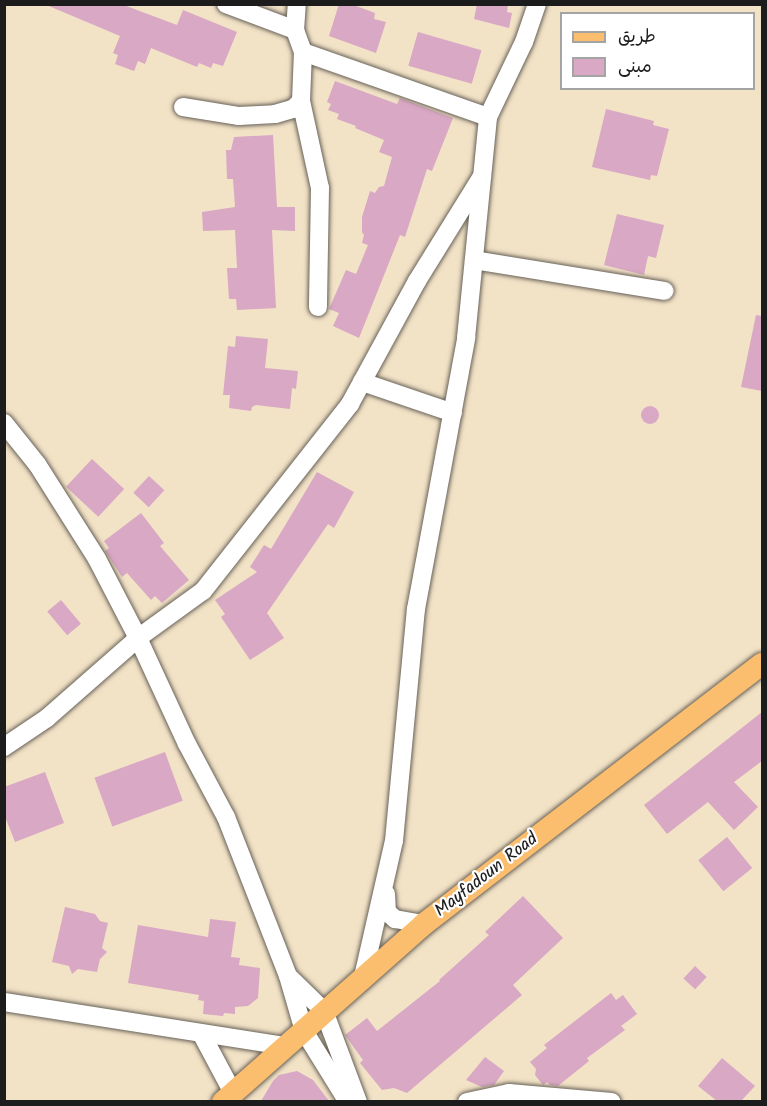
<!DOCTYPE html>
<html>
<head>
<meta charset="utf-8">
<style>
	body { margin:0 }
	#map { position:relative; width:767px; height:1106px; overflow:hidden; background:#f2e2c6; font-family:Kalam,"Playpen Sans Arabic",sans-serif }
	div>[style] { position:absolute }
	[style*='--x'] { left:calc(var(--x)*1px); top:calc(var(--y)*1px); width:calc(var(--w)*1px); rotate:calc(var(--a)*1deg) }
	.building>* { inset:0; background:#d9a8c4; transform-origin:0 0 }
	.round { border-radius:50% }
	.roads { filter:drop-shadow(0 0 2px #676158) drop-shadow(0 0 2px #676158) }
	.minor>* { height:18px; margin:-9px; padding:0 9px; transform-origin:9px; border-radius:9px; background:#fff }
	.major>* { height:22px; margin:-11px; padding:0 11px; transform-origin:11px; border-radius:11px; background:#fabe6e }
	span { translate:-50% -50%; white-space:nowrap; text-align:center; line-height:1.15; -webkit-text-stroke:4.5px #fff; paint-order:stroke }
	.street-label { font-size:18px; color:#1c1c1c }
	.frame { position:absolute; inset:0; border:6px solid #1c1c1c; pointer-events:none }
	.legend { position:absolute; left:560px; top:12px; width:195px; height:78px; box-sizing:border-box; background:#fff; border:2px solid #a4a4a4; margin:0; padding:8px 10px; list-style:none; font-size:18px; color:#1c1c1c }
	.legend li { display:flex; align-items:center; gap:12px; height:30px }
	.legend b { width:30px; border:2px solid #a4a4a4 }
</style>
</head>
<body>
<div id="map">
	<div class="building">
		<div style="clip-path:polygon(44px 4px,121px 4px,177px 25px,183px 10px,237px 32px,223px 66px,213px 63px,211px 68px,199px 63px,197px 67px,151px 48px,145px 64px,138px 61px,134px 71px,115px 64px,118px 55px,113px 53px,120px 36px)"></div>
		<div style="clip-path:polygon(339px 4px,351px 4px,375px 13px,374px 19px,386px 22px,376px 53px,329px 36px)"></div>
		<div style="clip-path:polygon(477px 4px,508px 4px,507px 12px,512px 13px,509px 28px,474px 19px)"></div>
		<div style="left:418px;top:32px;width:66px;height:35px;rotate:16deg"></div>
		<div style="clip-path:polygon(335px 81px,397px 104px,400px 98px,453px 118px,432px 171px,427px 169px,405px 237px,400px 235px,359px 338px,333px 326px,339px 313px,329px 309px,346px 270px,356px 274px,368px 245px,362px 243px,364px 235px,362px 232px,362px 217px,370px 191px,375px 193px,379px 187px,384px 186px,392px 157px,379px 152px,384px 140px,355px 128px,356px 126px,337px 119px,339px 114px,328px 110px,331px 104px,327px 102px)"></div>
		<div style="clip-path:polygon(606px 109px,654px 121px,653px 125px,669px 129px,657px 176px,651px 175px,650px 180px,592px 167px)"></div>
		<div style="clip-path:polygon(273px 135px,277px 207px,295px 207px,295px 231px,272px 230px,276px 308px,237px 310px,236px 299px,229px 299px,227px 268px,237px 268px,235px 230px,203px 231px,202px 212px,235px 207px,233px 179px,227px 179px,226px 150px,231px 150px,234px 137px)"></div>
		<div style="clip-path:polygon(617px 214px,664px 225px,656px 258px,648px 256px,644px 275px,604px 265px)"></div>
		<div style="clip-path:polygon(756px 315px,762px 316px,762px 391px,741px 387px)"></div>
		<div style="clip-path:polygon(236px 336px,268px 339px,265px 368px,298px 371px,296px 389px,292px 388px,290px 409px,256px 405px,252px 407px,251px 411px,229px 408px,230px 395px,223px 395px,228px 346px,235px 347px)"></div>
		<div class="round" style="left:641px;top:406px;width:18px;height:18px"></div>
		<div style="left:92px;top:459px;width:44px;height:38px;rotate:43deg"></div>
		<div style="clip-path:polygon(317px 472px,354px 492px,334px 528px,328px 524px,267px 613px,284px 638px,250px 660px,221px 617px,225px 614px,215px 600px,257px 572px,250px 567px,264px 545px,271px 549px)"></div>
		<div style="left:149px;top:476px;width:21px;height:23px;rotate:43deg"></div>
		<div style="clip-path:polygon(141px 513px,164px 543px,160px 546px,189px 580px,162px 603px,155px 596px,151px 600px,127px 573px,122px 577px,105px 551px,109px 548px,104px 541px)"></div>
		<div style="left:61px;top:600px;width:31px;height:18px;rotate:50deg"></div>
		<div style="clip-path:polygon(762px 712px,762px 761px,734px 782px,758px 807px,734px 830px,708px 802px,667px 834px,644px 805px)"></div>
		<div style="left:165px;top:752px;width:52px;height:75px;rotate:70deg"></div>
		<div style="clip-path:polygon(45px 772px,64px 823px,15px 842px,4px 814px,4px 787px)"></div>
		<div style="left:727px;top:837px;width:40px;height:37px;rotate:51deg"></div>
		<div style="clip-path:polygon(523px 896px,563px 938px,513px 985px,522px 995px,407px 1093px,394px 1088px,382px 1090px,360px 1063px,363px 1060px,345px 1035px,367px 1018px,377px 1031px,440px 981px,439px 980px,489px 935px,485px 932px)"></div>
		<div style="clip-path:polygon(65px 907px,95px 914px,100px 921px,108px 923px,102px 948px,107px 952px,100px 959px,97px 972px,78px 969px,72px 974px,69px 966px,52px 962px)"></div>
		<div style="clip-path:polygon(210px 919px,236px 922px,231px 957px,240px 958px,239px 965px,260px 968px,258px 998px,248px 1006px,235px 1007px,235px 1014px,224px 1013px,223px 1016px,203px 1014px,204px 1001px,198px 1000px,199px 995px,128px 983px,138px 925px,208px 937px)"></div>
		<div style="left:695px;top:966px;width:16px;height:17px;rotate:43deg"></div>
		<div style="clip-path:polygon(611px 993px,616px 1000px,623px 995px,637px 1014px,621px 1026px,625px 1030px,587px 1058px,589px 1061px,558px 1086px,550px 1085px,547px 1082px,543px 1085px,535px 1075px,536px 1069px,530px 1062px,547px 1048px,544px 1045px)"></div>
		<div style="clip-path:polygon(485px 1057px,504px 1071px,494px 1085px,482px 1087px,466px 1080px)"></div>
		<div style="clip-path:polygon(722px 1058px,755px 1086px,741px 1101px,717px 1101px,698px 1086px)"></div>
		<div style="clip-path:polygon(297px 1071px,313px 1080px,329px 1101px,261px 1101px,273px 1081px,279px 1075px)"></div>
	</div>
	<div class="roads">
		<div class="minor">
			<div style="--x:226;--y:4;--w:74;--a:20.6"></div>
			<div style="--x:295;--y:30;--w:23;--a:70"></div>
			<div style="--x:303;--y:52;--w:196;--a:19.4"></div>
			<div style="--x:295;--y:30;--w:26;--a:-86"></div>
			<div style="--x:301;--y:101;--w:89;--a:77.7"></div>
			<div style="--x:320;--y:188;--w:119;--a:91"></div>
			<div style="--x:183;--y:107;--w:57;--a:9.1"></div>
			<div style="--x:239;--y:116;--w:36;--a:-3"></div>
			<div style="--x:275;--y:114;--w:19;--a:-16"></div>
			<div style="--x:293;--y:109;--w:11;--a:-45"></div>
			<div style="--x:301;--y:101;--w:49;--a:-87.7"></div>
			<div style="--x:474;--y:260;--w:193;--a:9.2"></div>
			<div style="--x:362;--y:382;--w:96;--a:18.8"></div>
			<div style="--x:4;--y:423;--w:53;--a:51.2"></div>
			<div style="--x:37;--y:464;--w:112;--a:57.7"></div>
			<div style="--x:97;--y:559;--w:89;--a:62.6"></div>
			<div style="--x:138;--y:638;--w:117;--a:65.2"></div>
			<div style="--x:187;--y:744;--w:83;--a:61.9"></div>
			<div style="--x:226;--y:817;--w:171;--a:68.7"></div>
			<div style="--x:288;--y:976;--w:57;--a:73.8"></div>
			<div style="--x:304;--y:1031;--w:84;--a:58.2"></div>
			<div style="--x:4;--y:747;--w:52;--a:-34"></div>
			<div style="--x:47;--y:718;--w:121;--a:-41.3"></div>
			<div style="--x:138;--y:638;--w:80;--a:-35.9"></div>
			<div style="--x:203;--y:591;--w:238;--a:-51.8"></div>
			<div style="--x:350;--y:404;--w:140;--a:-61.4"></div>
			<div style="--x:417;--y:281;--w:123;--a:-58.2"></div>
			<div style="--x:386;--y:894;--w:18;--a:87"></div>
			<div style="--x:387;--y:912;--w:11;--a:41"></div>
			<div style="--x:395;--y:919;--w:29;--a:10"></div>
			<div style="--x:289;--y:977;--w:49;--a:44.2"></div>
			<div style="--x:324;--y:1011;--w:97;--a:69.5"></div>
			<div style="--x:363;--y:977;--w:139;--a:-77.2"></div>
			<div style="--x:394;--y:841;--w:233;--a:-84.6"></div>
			<div style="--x:416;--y:609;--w:276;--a:-79.5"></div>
			<div style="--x:466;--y:338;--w:222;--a:-84.3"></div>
			<div style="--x:488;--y:117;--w:83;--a:-64.4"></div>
			<div style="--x:524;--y:42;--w:40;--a:-71.1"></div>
			<div style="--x:4;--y:1002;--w:285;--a:8.9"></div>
			<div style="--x:201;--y:1033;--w:68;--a:61.9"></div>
			<div style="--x:467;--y:1102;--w:43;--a:-12.1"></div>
			<div style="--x:509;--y:1093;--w:103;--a:5"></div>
		</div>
		<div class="major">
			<div style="--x:223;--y:1102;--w:268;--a:-41.5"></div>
			<div style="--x:424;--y:924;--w:426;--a:-37.6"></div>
		</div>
	</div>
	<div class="street-label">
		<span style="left:487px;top:876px;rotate:-38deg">Mayfadoun Road</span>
	</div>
	<div class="frame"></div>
	<ul class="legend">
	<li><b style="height:8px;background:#fabe6e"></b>طريق</li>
	<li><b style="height:16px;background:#d9a8c4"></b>مبنى</li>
	</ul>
</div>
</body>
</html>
